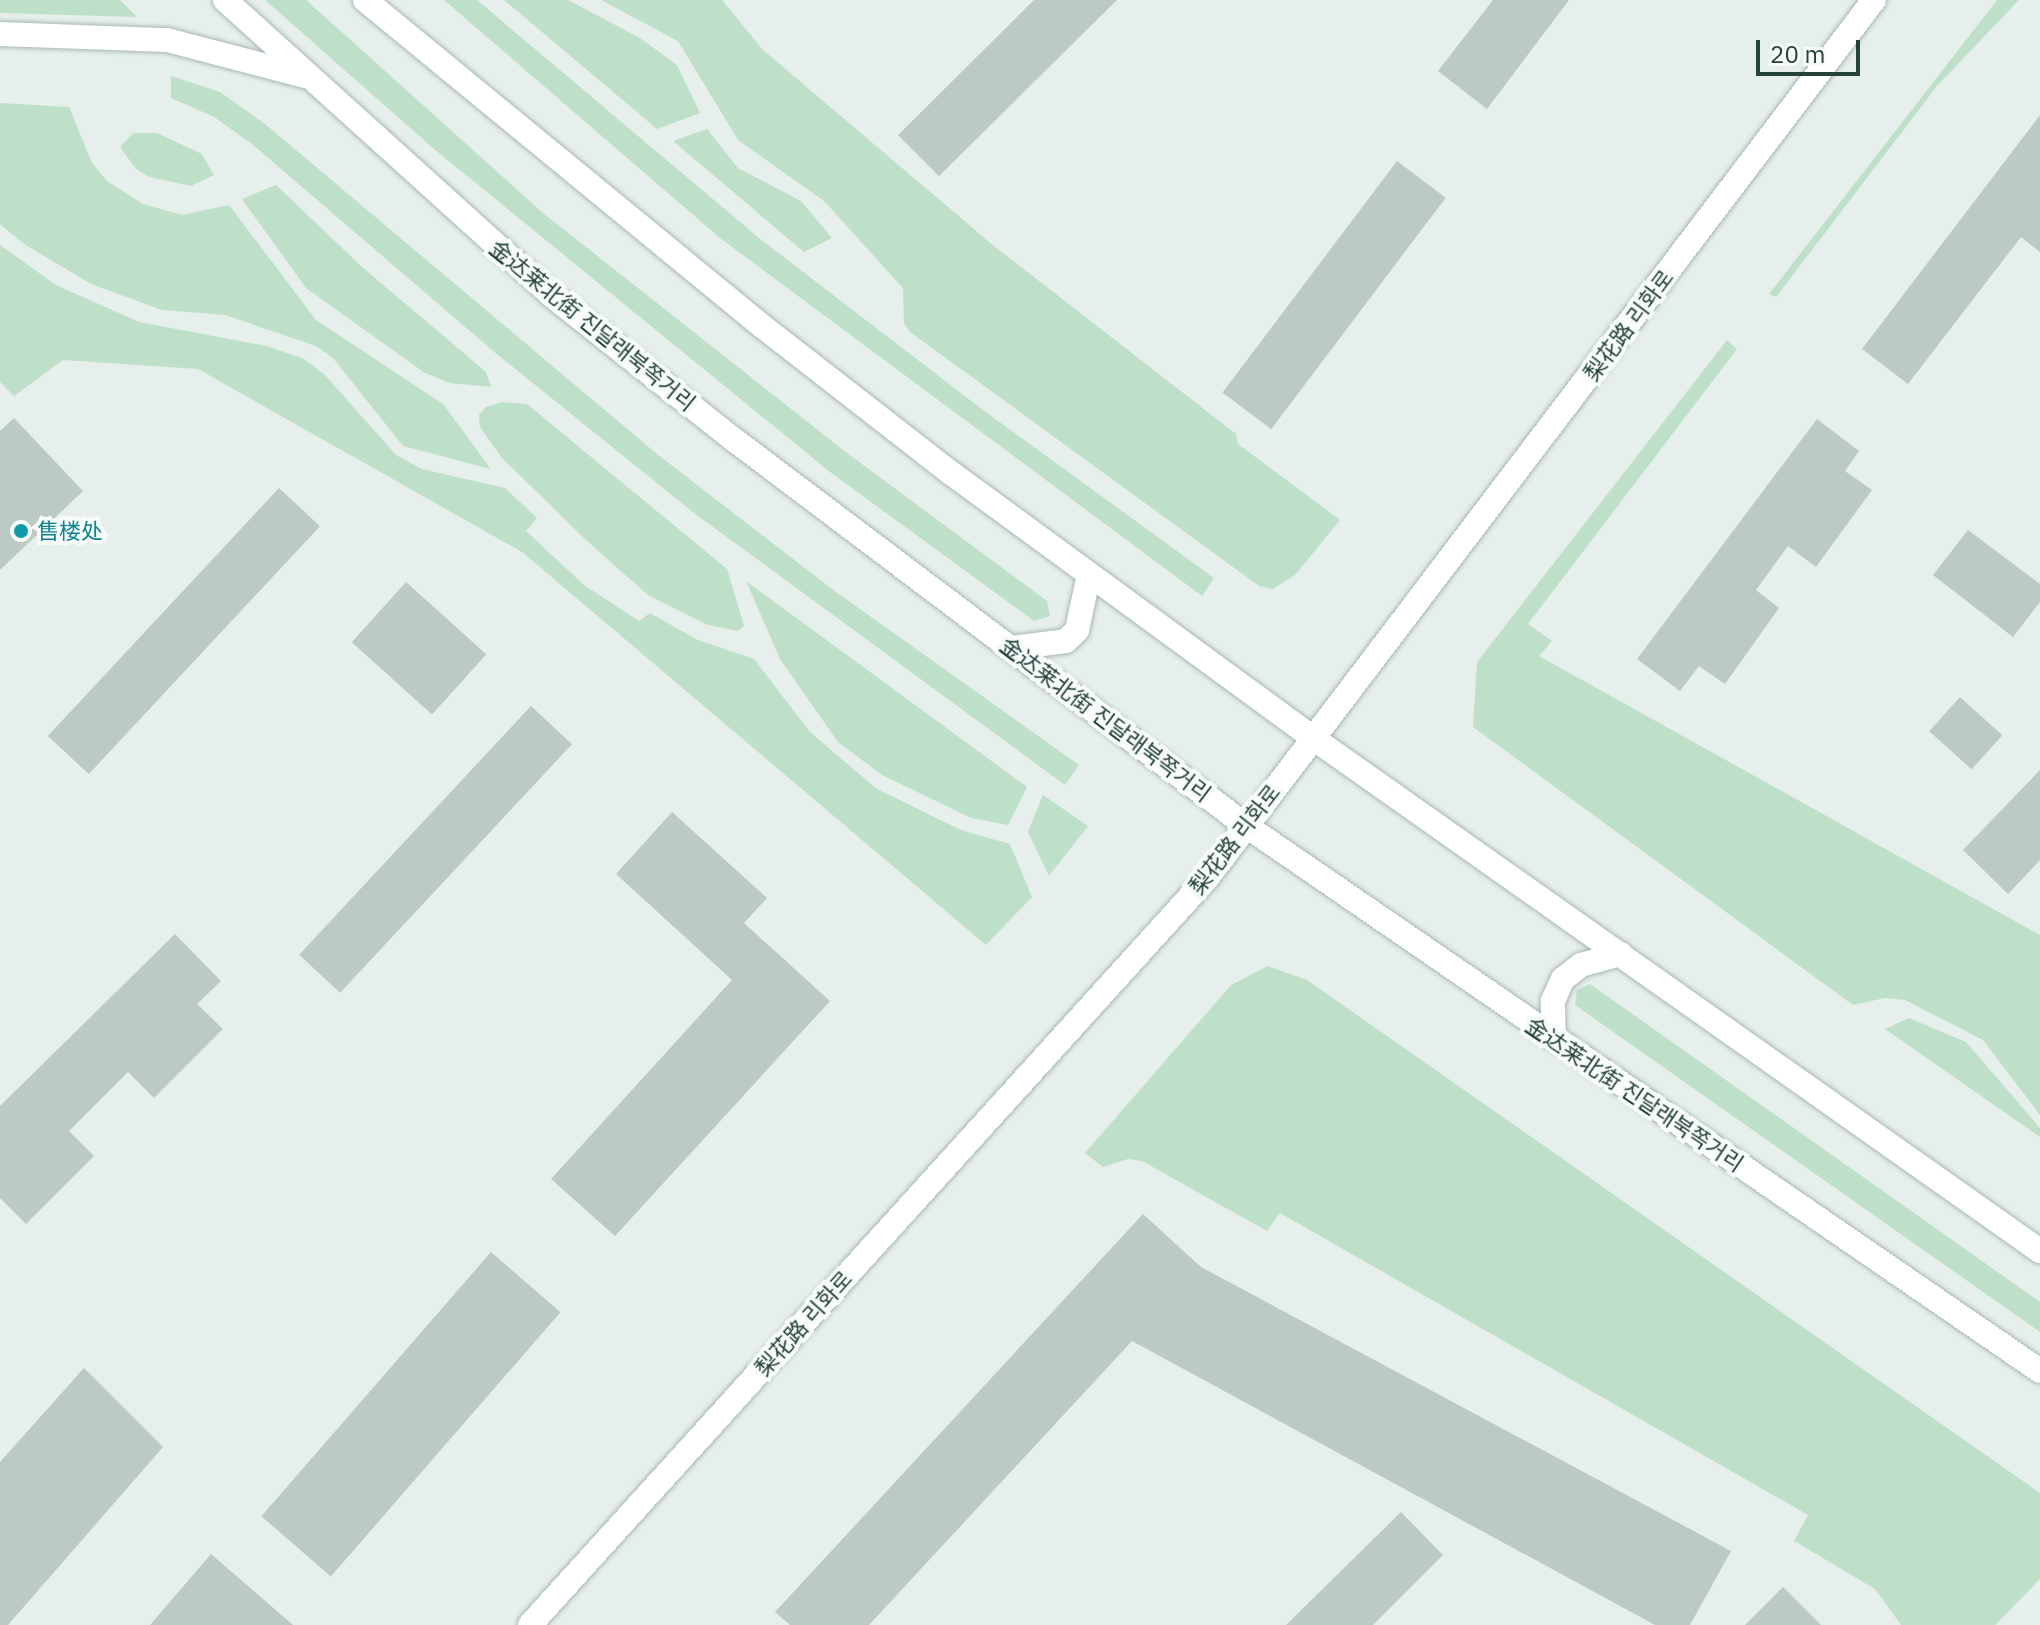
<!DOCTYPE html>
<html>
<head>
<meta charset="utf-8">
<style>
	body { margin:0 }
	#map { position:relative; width:2040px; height:1625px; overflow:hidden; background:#e6efeb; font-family:"IBM Plex Sans","Noto Sans SC","Noto Sans KR",sans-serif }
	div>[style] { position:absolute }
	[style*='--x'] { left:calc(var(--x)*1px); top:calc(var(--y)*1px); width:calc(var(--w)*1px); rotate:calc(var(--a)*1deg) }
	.green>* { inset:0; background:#bfe0c8 }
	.building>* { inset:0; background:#bbcac4; transform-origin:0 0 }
	.roads { filter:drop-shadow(0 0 2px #a8b8b2) drop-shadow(0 0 2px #a8b8b2) }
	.tertiary>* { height:24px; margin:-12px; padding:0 12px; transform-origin:12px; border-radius:12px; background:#fff }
	.secondary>* { height:24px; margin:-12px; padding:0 12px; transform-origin:12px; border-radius:12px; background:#fff }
	.dots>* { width:22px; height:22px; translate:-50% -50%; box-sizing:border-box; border:4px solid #f7fbf9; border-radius:50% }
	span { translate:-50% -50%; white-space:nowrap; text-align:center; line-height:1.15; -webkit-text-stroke:8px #f7fbf9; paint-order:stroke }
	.street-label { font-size:22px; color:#24423a }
	.culture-label { font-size:22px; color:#0d838f }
	.left { translate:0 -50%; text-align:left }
	.scale { position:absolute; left:1756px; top:40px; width:104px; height:36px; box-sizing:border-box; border:4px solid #24423a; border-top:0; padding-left:10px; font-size:24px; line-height:28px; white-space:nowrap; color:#24423a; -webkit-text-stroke:6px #f7fbf9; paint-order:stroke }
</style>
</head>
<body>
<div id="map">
	<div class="green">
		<div style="clip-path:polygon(0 0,120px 0,137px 17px,0 13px)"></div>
		<div style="clip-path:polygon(265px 0,306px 0,543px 213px,847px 453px,1047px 601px,1050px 616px,1034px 621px,830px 472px,434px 149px)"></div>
		<div style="clip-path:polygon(444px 0,477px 0,759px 238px,983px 410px,1214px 578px,1202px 596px,720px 238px)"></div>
		<div style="clip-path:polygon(504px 0,568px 0,640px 38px,677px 65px,700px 113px,657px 129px)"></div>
		<div style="clip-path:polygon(601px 0,722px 0,763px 50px,994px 246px,1236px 434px,1238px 444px,1340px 520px,1295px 575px,1273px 589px,1259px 586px,910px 332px,904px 323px,903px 288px,824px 201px,738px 140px,678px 41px)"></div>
		<div style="clip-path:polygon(1997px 0,2019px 0,1937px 86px,1776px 297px,1769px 294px)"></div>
		<div style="clip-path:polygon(171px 76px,220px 92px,265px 124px,657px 454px,836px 592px,1079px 765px,1065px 785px,694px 513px,493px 351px,252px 144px,214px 117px,171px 98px)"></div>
		<div style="clip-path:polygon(0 103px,69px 107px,92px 163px,107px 181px,143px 204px,182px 215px,229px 205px,316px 320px,443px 404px,491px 469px,403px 446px,333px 358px,316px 346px,225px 315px,162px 310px,91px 284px,24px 244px,0 224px)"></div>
		<div style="clip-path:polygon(707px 129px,738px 168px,801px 201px,832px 238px,804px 252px,673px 141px)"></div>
		<div style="clip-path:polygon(133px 133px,157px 133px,202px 154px,214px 175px,191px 186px,149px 177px,136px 169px,120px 147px)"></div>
		<div style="clip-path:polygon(276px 185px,361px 266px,486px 372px,491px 387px,450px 383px,425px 373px,306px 288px,242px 199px)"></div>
		<div style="clip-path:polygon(0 245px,56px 285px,139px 322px,267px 346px,304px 359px,325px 375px,396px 455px,422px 469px,505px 488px,537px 518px,526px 531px,584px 585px,639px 621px,650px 613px,698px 640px,754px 659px,810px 732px,877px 789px,961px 830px,1010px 844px,1032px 897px,986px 945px,522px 552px,198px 369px,63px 360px,14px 396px,0 382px)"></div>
		<div style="clip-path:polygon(1727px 340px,1737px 349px,1528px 624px,1552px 641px,1539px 656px,2040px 935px,2040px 1115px,1983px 1040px,1905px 1000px,1885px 998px,1853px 1005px,1473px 727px,1477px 662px)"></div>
		<div style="clip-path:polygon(502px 402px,527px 404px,727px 569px,744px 626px,738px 631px,708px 625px,648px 595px,587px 541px,502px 458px,480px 427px,479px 415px,486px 407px)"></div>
		<div style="clip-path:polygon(746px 581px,1027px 787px,1008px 825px,971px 818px,882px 775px,838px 742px,780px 659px)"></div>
		<div style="clip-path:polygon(1043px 795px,1088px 826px,1049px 876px,1028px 832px)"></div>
		<div style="clip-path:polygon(1268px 966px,1307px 980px,2040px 1493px,2040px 1579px,1995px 1625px,1901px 1625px,1875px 1589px,1794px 1541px,1808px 1515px,1280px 1213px,1267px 1231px,1142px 1161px,1128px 1159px,1103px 1167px,1085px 1153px,1231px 985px)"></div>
		<div style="clip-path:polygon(1590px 984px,2040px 1302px,2040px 1332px,1575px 1005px,1577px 990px)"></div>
		<div style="clip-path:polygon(1909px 1018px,1966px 1042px,2040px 1128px,2040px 1137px,1885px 1029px)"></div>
	</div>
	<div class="building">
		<div style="clip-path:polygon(1034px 0,1117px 0,939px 176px,898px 135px)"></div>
		<div style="clip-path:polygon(1493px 0,1569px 0,1487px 109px,1438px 71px)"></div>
		<div style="clip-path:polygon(2040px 115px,2040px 252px,2021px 237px,1908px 384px,1862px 349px)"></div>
		<div style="left:1397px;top:161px;width:61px;height:290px;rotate:37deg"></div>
		<div style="clip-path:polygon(14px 418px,83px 491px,0 570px,0 431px)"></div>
		<div style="clip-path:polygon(1817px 419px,1859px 451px,1845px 471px,1872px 490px,1816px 567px,1788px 546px,1756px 590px,1779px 608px,1725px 684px,1699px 666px,1680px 691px,1637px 659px)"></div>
		<div style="left:279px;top:488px;width:56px;height:339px;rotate:43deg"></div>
		<div style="clip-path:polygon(1968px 530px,2040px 584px,2040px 602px,2013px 637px,1933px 575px)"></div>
		<div style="left:406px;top:582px;width:108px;height:81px;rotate:42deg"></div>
		<div style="left:1960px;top:697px;width:57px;height:46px;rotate:42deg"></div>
		<div style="left:531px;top:706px;width:56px;height:340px;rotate:43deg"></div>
		<div style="clip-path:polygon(2040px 770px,2040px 860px,2008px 894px,1963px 850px)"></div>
		<div style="clip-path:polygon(672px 812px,767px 898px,744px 923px,830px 1001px,615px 1236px,551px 1179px,732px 980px,616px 874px)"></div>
		<div style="clip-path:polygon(175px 934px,221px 981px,197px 1004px,223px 1029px,154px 1098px,128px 1072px,69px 1131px,94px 1156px,26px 1224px,0 1198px,0 1106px)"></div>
		<div style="clip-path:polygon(1143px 1214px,1201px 1267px,1731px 1551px,1690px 1625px,1655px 1625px,1132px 1341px,869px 1625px,790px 1625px,775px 1612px)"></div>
		<div style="left:491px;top:1252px;width:92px;height:350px;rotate:41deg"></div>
		<div style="clip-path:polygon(84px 1368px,163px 1447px,8px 1625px,0 1625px,0 1462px)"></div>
		<div style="clip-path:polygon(1401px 1512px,1443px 1555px,1373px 1625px,1286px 1625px)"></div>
		<div style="clip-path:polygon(211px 1554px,293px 1625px,150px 1625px)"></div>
		<div style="clip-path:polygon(1783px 1587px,1821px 1625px,1745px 1625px)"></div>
	</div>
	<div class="roads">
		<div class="tertiary">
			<div style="--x:530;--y:1625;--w:1010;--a:-47.81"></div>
			<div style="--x:1208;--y:877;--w:1101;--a:-52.79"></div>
		</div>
		<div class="secondary">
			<div style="--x:225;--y:0;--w:438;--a:42.1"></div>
			<div style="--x:550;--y:294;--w:238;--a:38.4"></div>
			<div style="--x:737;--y:442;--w:636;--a:37.01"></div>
			<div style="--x:1245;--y:825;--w:964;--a:34.48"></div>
			<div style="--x:365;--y:0;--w:514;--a:39.39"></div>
			<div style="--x:762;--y:326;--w:239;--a:37.9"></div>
			<div style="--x:951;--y:473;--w:449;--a:36.2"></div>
			<div style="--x:1313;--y:738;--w:890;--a:35.21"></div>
			<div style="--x:0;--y:34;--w:167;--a:2.1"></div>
			<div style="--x:167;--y:40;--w:143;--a:14.6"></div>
			<div style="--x:1012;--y:648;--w:54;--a:-7.4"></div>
			<div style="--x:1066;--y:641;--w:16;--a:-45"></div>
			<div style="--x:1077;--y:630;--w:57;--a:-77.9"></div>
			<div style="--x:1554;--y:1039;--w:38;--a:-92"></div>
			<div style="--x:1553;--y:1001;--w:24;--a:-66"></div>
			<div style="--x:1563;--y:979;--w:23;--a:-38"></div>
			<div style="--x:1581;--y:965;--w:41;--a:-15.8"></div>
		</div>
	</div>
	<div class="dots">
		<div style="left:21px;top:531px;background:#0f9aa8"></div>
	</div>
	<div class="street-label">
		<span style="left:593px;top:325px;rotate:39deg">金达莱北街 진달래북쪽거리</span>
		<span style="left:1628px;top:325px;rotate:-53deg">梨花路 리화로</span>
		<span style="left:1106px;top:719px;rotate:37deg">金达莱北街 진달래북쪽거리</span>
		<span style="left:1234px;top:839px;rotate:-52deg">梨花路 리화로</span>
		<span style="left:1635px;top:1094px;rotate:34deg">金达莱北街 진달래북쪽거리</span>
		<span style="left:803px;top:1323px;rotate:-48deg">梨花路 리화로</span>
	</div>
	<div class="culture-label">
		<span class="left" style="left:37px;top:531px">售楼处</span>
	</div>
	<div class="scale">20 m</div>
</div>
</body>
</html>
